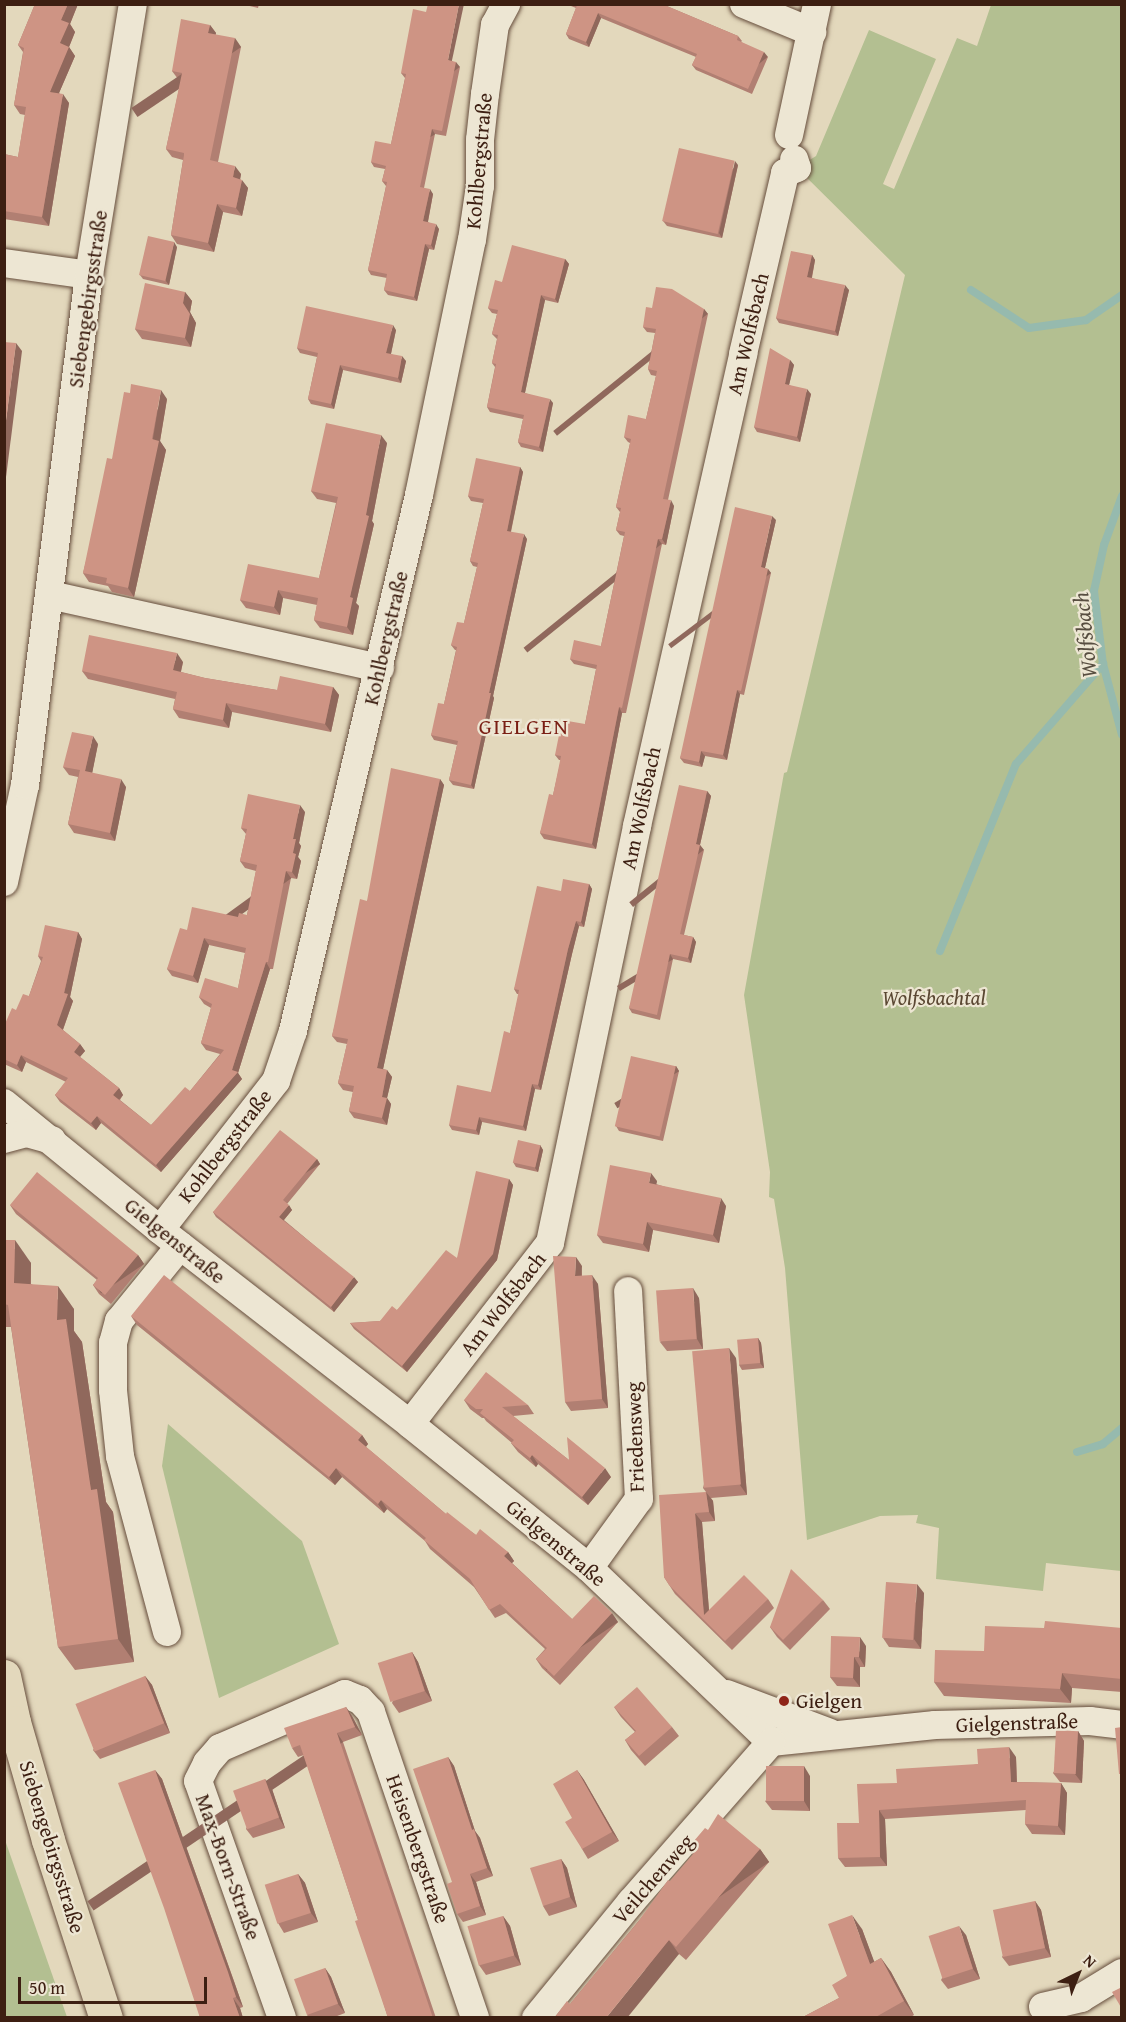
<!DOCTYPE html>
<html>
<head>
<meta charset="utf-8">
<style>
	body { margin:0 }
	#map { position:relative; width:1126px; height:2022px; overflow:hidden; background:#e3d8bc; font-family:"Gentium Book Plus",serif }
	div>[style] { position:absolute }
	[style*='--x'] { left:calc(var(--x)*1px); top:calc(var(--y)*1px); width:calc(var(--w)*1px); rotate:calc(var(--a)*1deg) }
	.green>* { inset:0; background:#b3bf91 }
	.stream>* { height:8px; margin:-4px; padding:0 4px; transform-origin:4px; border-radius:4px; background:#96baae }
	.roads { filter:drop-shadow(0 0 2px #664d3c) drop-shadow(0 0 2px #664d3c) }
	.minor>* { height:28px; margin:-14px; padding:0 14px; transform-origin:14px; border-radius:14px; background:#ede6d3 }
	.major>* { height:33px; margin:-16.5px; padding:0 16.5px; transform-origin:16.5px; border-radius:16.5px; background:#e3d8bc }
	.wall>* { inset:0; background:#b17f72 }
	.shaded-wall>* { inset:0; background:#90685c; transform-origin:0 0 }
	.building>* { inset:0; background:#ce9484; transform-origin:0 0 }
	.dots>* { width:16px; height:16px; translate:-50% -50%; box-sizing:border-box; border:3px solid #ede6d3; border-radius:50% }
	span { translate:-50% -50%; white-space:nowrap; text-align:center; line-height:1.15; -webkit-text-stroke:4.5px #ede6d3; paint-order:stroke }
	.street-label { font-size:21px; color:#3d1f12 }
	.park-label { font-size:21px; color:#5a4732; font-style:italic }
	.poi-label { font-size:21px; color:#3d1f12 }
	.left { translate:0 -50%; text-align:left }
	.water-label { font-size:22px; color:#584e41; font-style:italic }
	.neighbourhood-label { font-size:22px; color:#7a1f14; letter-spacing:1.5px }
	.frame { position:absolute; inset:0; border:6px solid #3d1f12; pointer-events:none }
	.north { position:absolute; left:1048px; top:1944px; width:60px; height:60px; -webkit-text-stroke:4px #ede6d3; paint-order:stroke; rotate:43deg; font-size:16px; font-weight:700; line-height:24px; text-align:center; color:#3d1f12 }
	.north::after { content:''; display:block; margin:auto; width:21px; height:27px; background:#3d1f12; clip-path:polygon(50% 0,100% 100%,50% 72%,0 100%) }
	.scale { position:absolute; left:18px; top:1977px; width:189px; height:27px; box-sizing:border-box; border:3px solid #3d1f12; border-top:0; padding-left:8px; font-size:18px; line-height:21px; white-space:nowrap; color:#3d1f12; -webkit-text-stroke:4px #ede6d3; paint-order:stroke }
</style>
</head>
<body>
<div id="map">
	<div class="green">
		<div style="clip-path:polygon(991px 5px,1121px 5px,1121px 1571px,1046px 1563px,1043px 1591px,936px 1579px,939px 1528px,916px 1523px,918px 1515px,880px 1516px,807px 1540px,785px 1268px,774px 1199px,769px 1197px,770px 1172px,744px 995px,784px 773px,787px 772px,905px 275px,797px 168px,816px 156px,869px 30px,936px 59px,883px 184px,894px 189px,957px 38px,977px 46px)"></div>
		<div style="clip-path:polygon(168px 1424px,302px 1541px,339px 1644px,219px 1698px,162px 1466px)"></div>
		<div style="clip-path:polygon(5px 1840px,67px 2017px,5px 2017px)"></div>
	</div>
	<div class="stream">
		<div style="--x:971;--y:290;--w:69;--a:33.2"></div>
		<div style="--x:1029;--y:328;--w:58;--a:-8"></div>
		<div style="--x:1086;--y:320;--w:44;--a:-34.8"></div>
		<div style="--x:1122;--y:496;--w:52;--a:110.2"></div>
		<div style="--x:1104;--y:545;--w:47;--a:102.3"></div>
		<div style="--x:1094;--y:591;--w:74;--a:83"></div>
		<div style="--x:1103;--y:664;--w:73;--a:75"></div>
		<div style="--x:940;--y:951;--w:202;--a:-67.9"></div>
		<div style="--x:1016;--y:764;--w:133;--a:-49"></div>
		<div style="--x:1077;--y:1452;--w:27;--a:-17"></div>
		<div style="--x:1103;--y:1444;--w:25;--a:-40"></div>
	</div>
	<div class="roads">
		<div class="minor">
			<div style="--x:744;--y:4;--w:74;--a:22.4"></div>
			<div style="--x:789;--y:135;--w:134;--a:-77.9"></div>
			<div style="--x:4;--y:263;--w:86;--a:8"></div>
			<div style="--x:50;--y:595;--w:338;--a:12.5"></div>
			<div style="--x:4;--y:882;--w:99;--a:-77.8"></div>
			<div style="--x:25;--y:785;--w:514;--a:-82.85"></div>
			<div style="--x:89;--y:275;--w:275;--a:-80.8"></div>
			<div style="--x:4;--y:1103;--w:201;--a:39.1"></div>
			<div style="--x:160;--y:1230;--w:316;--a:37.8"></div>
			<div style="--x:410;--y:1424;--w:230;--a:38.8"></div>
			<div style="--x:589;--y:1568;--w:252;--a:43.7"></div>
			<div style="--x:771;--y:1742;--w:165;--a:-5.9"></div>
			<div style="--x:935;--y:1725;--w:155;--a:-1.5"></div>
			<div style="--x:1090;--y:1721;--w:32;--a:7"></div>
			<div style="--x:4;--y:1139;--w:24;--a:-15"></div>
			<div style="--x:27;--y:1133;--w:26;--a:16"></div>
			<div style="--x:160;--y:1230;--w:189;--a:-52.1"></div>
			<div style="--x:276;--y:1081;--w:53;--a:-71.2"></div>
			<div style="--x:293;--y:1031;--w:551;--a:-76.77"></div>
			<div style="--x:419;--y:495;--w:260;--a:-78.3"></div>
			<div style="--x:472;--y:240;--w:55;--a:-81.6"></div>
			<div style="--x:480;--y:186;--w:46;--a:-90"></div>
			<div style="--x:480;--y:140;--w:46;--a:-83.8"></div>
			<div style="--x:485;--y:94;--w:70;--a:-81.8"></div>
			<div style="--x:495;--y:25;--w:24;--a:-62"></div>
			<div style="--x:410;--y:1424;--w:229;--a:-52.3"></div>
			<div style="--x:550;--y:1243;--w:426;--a:-78.2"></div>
			<div style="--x:637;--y:826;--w:484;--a:-77.3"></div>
			<div style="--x:743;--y:354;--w:186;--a:-76.9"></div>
			<div style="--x:785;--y:173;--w:13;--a:-23"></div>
			<div style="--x:797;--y:168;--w:9;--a:-108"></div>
			<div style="--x:589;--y:1568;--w:85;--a:-54.1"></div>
			<div style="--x:639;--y:1499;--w:208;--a:-93"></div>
			<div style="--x:167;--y:1632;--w:182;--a:-105"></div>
			<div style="--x:120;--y:1456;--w:66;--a:-96.1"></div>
			<div style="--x:113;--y:1390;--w:47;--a:-90"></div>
			<div style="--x:113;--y:1343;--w:23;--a:-75"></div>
			<div style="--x:119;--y:1321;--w:97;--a:-50.9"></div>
			<div style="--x:727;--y:1694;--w:110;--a:20.7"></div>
			<div style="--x:1043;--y:2007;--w:39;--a:-13"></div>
			<div style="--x:1081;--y:1998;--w:48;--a:-31.4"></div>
			<div style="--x:282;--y:2018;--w:251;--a:-109.5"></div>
			<div style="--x:198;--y:1781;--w:20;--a:-63"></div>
			<div style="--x:207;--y:1763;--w:20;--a:-49"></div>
			<div style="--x:220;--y:1748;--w:136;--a:-23.4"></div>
			<div style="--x:345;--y:1694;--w:16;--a:22"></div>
			<div style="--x:360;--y:1700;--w:16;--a:47"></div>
			<div style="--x:371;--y:1712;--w:323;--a:71.2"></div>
			<div style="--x:536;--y:2018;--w:150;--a:-50.7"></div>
			<div style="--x:631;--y:1902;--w:213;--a:-48.8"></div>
		</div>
		<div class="major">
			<div style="--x:4;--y:1676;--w:47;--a:77.7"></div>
			<div style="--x:14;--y:1722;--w:123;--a:73.9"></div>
			<div style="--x:48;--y:1840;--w:187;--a:72"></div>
		</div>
	</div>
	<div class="wall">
		<div style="clip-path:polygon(35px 4px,78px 4px,70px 24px,75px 32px,69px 47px,75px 56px,59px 93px,69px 103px,49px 226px,4px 219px,4px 154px,18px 157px,25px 115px,20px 114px,14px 105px,23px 52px,18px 45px)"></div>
		<div style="clip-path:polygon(241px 4px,259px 4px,258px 8px)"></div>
		<div style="clip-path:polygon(566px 4px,662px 4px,738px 36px,742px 41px,741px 42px,768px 57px,752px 94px,696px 70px,692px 65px,696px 57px,601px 18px,589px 47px,569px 39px,566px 34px,576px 8px)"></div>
		<div style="clip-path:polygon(210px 25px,216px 33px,215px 35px,241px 47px,218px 162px,241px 174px,240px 179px,248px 188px,242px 216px,223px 212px,214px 252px,177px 244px,171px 235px,183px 160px,172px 157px,166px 149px,181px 80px,178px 79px,172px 71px)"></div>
		<div style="clip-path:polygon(452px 61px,460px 67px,446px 136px,435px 134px,424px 188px,433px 194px,428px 222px,439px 229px,434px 250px,429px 249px,417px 301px,388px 295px,384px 290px,387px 278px,371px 275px,368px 270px,386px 186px,382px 181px,385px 169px,374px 167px,371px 162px,391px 144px,405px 78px,401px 73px)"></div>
		<div style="clip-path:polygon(738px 165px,722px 238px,667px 226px,663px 221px)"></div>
		<div style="clip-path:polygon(177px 247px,169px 285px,143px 279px,140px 275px)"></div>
		<div style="clip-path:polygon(812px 255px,815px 260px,812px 278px,849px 290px,838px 336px,779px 323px,776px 318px)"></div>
		<div style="clip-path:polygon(565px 259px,569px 264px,558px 303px,545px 300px,525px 393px,553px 403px,543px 452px,521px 447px,518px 442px,523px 419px,490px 412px,487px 407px,495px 367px,492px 363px,497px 339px,492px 334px,497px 314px,492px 313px,488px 308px,502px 282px)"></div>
		<div style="clip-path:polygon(185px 292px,192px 301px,190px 312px,196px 323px,191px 347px,142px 339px,135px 329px)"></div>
		<div style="clip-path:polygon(652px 308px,704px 309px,708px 314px,668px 500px,674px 506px,666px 545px,662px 544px,626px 713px,622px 713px,596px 849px,544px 839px,540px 833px,553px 795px,561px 760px,559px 760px,555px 755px,585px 724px,596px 669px,574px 664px,570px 659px,601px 646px,624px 536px,620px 535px,616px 530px,620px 512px,616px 507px,630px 443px,628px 442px,624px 437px,646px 419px,656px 376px,651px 375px,648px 369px,655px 333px,647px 332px,643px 327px)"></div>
		<div style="clip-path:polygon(396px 330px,391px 354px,406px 361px,401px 383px,343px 370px,334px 409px,311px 404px,308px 399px,317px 357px,300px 353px,297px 348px)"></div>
		<div style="clip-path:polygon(790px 360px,794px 365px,789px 385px,811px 394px,800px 442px,757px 432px,754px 427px)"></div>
		<div style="clip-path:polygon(167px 399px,160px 441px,166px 450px,134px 597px,112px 592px,108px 586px,89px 582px,83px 573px,112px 459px)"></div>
		<div style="clip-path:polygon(387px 443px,372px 521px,374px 524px,356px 603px,359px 606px,353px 635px,320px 628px,314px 620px,317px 605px,283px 598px,280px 615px,246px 608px,240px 600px,319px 578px,336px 503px,317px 499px,311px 491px)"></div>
		<div style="clip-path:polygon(520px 467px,523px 472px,511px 532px,527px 539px,493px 696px,494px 698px,474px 789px,453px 785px,449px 780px,457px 745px,434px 740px,431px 735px,444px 704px,456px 650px,455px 650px,451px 645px,464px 623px,477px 567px,473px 566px,470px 561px,483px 503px,471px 501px,468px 496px)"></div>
		<div style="clip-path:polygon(776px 520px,765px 568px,768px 569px,771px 573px,744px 695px,740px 694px,727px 760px,705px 756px,702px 767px,684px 763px,680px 758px)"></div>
		<div style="clip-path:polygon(183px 662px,181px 672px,205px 678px,277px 690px,333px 687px,339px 695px,331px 732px,232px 712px,229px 728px,179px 718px,173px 709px,175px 699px,88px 679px,82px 671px)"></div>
		<div style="clip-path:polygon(98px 744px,92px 773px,126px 787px,115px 841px,74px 833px,68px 824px,78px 777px,69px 775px,63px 767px)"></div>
		<div style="clip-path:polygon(440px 779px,444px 785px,383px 1069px,387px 1070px,392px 1077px,387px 1098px,391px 1104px,387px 1125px,354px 1118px,349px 1111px,353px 1092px,343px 1090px,338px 1083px,347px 1044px,337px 1042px,332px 1036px,367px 901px)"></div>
		<div style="clip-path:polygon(707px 791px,711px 796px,700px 845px,704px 850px,684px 935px,693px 937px,696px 942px,691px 963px,673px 959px,660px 1020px,632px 1013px,629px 1008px)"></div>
		<div style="clip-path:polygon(305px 812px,299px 843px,301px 846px,298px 857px,301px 861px,297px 879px,291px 878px,273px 969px,270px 969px,238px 1073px,242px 1079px,161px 1172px,101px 1123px,96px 1130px,60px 1102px,55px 1095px,66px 1082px,26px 1062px,22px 1072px,4px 1064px,4px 1026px,29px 996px,41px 961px,38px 956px,78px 932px,82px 939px,70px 997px,73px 1001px,63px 1030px,80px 1044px,85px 1051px,80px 1057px,119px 1088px,123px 1095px,120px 1100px,151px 1125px,190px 1091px,220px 1054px,206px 1050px,201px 1043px,211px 1008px,204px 1004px,199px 997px,238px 988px,245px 953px,209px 945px,198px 983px,172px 976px,167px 969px,187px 930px,247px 915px,256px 871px,245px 868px,240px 861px,246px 834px,241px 828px)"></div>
		<div style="clip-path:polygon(589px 884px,592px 889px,584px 927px,579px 926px,572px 954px,541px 1090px,535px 1089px,526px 1131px,482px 1122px,479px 1135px,452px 1130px,449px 1125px,491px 1092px,510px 1033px,519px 994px,517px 994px,514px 989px,561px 891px)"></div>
		<div style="clip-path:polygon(676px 1066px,679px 1071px,663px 1141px,619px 1131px,616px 1126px)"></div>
		<div style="clip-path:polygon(540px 1145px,543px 1150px,538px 1172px,516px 1167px,513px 1162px)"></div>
		<div style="clip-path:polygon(317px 1159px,320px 1164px,287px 1204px,292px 1210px,284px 1220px,358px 1282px,334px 1312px,216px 1217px,213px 1212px)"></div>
		<div style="clip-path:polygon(509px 1179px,513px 1185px,497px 1260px,407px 1372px,354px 1329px,350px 1323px,380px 1321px,397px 1310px,457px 1258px)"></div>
		<div style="clip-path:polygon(657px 1181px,656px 1184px,726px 1206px,719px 1243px,653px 1230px,649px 1252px,603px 1243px,597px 1235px)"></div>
		<div style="clip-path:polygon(10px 1205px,138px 1255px,144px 1264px,111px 1304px,99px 1294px,93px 1285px,97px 1280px,16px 1214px)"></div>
		<div style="clip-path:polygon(4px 1240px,31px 1263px,31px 1284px,74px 1309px,74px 1331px,82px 1342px,106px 1502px,113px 1512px,134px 1662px,75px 1670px,58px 1647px,11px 1327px,4px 1327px)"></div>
		<div style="clip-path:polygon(582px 1266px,582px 1276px,598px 1284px,608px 1408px,571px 1411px,565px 1402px)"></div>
		<div style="clip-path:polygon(699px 1298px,703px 1349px,667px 1351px,660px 1342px)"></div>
		<div style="clip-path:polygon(131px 1316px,362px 1435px,368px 1444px,366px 1447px,446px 1514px,476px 1535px,508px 1552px,514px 1561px,512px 1563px,572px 1619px,618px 1622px,560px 1685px,542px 1668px,536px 1659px,545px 1649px,506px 1613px,495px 1618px,474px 1587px,430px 1549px,425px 1541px,387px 1509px,384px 1513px,342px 1477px,335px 1485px,137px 1325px)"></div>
		<div style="clip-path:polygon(758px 1338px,761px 1343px,764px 1368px,742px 1370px,739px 1365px)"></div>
		<div style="clip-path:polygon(736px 1358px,747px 1495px,711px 1498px,713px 1501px,715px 1521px,702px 1522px,709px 1610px,768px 1599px,774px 1608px,732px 1650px,675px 1594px,664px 1577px,706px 1492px,703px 1488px)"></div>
		<div style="clip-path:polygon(464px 1400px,528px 1405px,534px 1414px,513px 1416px,569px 1460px,611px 1477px,588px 1505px,538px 1464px,536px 1467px,518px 1452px,511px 1443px,512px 1443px,486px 1421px,484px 1418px,482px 1418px,470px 1409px)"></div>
		<div style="clip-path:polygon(924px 1593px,921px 1649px,889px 1647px,883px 1638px)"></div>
		<div style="clip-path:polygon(823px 1600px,830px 1609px,790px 1650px,777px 1637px,770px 1627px)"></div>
		<div style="clip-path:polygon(1044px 1628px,1122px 1628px,1122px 1692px,1072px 1688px,1071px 1703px,944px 1696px,934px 1682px,984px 1651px)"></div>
		<div style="clip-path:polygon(866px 1646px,865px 1667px,860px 1667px,860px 1687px,837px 1686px,830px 1677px)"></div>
		<div style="clip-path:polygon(412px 1652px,418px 1662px,432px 1701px,399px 1713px,392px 1703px)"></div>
		<div style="clip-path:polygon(145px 1676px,152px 1685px,170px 1733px,100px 1759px,93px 1750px)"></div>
		<div style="clip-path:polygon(346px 1707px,352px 1716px,362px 1735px,343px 1742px,436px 2018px,388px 2018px,358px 1920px,304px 1755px,298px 1757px,292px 1748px)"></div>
		<div style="clip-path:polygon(614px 1707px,672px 1727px,679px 1736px,645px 1766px,631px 1750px,625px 1740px,635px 1732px,621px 1717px)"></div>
		<div style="clip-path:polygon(1078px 1731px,1084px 1741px,1082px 1783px,1060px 1782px,1053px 1773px)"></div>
		<div style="clip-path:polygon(448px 1757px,454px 1766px,475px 1831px,480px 1838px,493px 1876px,476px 1882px,486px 1915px,463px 1922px,457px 1914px,452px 1882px)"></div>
		<div style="clip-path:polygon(1016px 1757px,1017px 1782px,1061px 1783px,1067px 1793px,1065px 1835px,1032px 1834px,1025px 1824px,1026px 1810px,885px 1819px,887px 1866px,845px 1867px,838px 1858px,859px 1823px,897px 1783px,978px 1764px)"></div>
		<div style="clip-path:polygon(155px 1770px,162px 1779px,234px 1981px,243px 2007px,240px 2008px,243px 2018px,200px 2018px)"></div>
		<div style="clip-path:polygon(577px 1770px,584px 1780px,619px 1841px,588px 1859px,582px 1849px,572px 1818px)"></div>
		<div style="clip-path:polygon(810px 1776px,810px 1811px,772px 1810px,765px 1801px)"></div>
		<div style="clip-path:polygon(265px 1779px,272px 1789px,285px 1828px,253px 1838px,246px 1829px)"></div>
		<div style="clip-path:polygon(708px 1830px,760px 1849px,769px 1862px,686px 1960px,679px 1954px,570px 2004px,693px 1855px,688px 1848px)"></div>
		<div style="clip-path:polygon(561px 1859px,567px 1868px,577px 1907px,549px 1916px,543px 1906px)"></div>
		<div style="clip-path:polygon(298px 1874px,305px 1883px,318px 1922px,284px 1933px,278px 1923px)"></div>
		<div style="clip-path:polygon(1035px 1901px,1041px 1910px,1051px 1957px,1009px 1966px,1002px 1957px)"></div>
		<div style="clip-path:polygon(503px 1916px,510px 1926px,521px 1965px,486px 1975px,479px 1965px)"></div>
		<div style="clip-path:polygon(862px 1929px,874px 1962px,881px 1958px,891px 1972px,914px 2015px,909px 2018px,801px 2018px,839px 1998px,847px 1976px)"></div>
		<div style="clip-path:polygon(966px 1935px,980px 1979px,948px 1989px,941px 1980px)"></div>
		<div style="clip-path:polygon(325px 1968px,331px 1977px,345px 2013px,332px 2018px,309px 2018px,307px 2015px)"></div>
	</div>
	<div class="shaded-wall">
		<div style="clip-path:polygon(68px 4px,78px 4px,70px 24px,75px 32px,69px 47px,75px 56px,56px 100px,50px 92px,60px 43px,61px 20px)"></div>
		<div style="clip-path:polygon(459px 4px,464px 4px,451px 65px,448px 60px)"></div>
		<div style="clip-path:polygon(598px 13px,601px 18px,589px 47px,586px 42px)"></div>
		<div style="clip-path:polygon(210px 25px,216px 33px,214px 42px,208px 33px)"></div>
		<div style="left:235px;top:38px;width:11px;height:125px;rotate:56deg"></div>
		<div style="left:764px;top:52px;width:6px;height:40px;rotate:51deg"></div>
		<div style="left:456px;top:62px;width:6px;height:70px;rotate:51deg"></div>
		<div style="clip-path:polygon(63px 94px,69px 103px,49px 226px,42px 217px)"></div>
		<div style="left:432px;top:129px;width:6px;height:59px;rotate:59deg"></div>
		<div style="clip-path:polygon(735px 161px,738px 165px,722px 238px,719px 233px)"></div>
		<div style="clip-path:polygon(235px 166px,241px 174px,239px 186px,233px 177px)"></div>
		<div style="clip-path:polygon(242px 180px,248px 188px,242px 216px,236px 208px)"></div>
		<div style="clip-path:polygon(430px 189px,433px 194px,427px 226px,423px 221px)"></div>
		<div style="clip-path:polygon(217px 204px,223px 212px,214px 252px,208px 243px)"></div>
		<div style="clip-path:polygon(436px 224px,439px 229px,434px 250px,431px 245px)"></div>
		<div style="clip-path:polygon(174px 242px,177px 247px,169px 285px,165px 280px)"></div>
		<div style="clip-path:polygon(425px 244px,429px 249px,417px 301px,414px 297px)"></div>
		<div style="clip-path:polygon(812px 255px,815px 260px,811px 281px,807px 277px)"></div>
		<div style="clip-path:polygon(565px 259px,569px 264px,558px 303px,555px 299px)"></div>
		<div style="clip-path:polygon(845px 285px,849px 290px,838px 336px,835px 331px)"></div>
		<div style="clip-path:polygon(185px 292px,192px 301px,190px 312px,196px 323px,191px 347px,185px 338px,183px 303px)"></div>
		<div style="clip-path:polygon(541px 295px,545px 300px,524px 397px,521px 392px)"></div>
		<div style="left:704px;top:309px;width:6px;height:194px;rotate:51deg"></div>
		<div style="clip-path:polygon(393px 325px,396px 330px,390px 358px,386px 353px)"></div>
		<div style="clip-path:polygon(16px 343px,22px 351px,4px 493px,4px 436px)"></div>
		<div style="clip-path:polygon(402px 356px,406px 361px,401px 383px,398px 378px)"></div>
		<div style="clip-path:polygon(790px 360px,794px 365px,788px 389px,785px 384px)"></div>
		<div style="clip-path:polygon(340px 365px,343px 370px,334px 409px,331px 404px)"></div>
		<div style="clip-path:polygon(807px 389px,811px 394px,800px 442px,797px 437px)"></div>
		<div style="clip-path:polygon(161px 390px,167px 399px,160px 441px,166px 450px,134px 597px,128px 588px)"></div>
		<div style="clip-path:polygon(550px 399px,553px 403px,543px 452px,539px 447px)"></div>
		<div style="clip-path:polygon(381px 435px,387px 443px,372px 521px,374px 524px,356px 603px,359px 606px,353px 635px,347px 627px,350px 597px)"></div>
		<div style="clip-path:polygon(520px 467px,523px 472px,510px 535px,507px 531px)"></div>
		<div style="clip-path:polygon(671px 500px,674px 506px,666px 545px,662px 539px)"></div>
		<div style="clip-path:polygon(772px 516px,776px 520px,764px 572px,761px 567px)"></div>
		<div style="clip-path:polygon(524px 534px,527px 539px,493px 696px,494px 698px,474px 789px,471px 785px,489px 693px)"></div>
		<div style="left:658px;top:539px;width:6px;height:173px;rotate:51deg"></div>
		<div style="left:768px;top:569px;width:5px;height:125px;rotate:53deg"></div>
		<div style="clip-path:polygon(278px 590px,283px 598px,280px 615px,274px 607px)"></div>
		<div style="clip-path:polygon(177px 653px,183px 662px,179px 679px,173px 670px)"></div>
		<div style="clip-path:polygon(333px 687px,339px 695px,331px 732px,325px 724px)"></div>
		<div style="clip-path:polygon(737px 690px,740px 694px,727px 760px,723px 755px)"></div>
		<div style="clip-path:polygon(226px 703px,232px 712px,229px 728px,223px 720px)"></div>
		<div style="clip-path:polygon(619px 707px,622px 713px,596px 849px,592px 844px)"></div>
		<div style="clip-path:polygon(93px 736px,98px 744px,91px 779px,85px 771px)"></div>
		<div style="clip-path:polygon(701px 751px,705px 756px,702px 767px,699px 762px)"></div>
		<div style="clip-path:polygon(121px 779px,126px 787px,115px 841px,110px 833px)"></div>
		<div style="clip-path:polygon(440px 779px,444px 785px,382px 1074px,377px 1068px)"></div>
		<div style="clip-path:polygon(707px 791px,711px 796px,699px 849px,696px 844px)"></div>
		<div style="clip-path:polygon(300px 805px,305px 812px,299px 843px,301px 846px,298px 857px,301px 861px,297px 879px,292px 872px,293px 839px)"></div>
		<div style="left:700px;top:845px;width:6px;height:91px;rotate:51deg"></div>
		<div style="left:286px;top:871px;width:9px;height:93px;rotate:54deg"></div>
		<div style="clip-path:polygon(589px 884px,592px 889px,584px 927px,581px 922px)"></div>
		<div style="clip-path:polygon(576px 921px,579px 926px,572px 954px,541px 1090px,538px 1085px,568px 949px)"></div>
		<div style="clip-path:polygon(78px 932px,82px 939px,70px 997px,73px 1001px,62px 1032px,57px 1025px)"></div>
		<div style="clip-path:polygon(693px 937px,696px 942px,691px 963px,688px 958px)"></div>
		<div style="clip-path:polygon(204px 938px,209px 945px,198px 983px,193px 976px)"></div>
		<div style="left:670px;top:954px;width:6px;height:62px;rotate:59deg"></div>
		<div style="clip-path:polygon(266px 962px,270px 969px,238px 1073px,242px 1079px,161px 1172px,156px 1165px,232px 1070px)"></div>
		<div style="clip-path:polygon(80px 1044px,85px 1051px,78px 1059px,74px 1052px)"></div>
		<div style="clip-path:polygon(21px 1055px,26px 1062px,22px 1072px,17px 1065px)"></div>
		<div style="left:676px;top:1066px;width:6px;height:72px;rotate:59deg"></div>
		<div style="clip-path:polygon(387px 1070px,392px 1077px,387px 1098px,391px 1104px,387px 1125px,382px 1118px,382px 1097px)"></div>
		<div style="clip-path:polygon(532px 1084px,535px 1089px,526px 1131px,523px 1126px)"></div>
		<div style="clip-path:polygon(119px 1088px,123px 1095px,118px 1101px,113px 1095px)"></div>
		<div style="clip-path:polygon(97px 1116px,101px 1123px,96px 1130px,91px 1123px)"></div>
		<div style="clip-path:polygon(479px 1117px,482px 1122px,479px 1135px,476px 1130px)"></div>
		<div style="clip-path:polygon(540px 1145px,543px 1150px,538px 1172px,535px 1168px)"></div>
		<div style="left:317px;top:1159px;width:6px;height:53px;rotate:59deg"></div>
		<div style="clip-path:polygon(651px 1173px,657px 1181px,655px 1191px,649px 1183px)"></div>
		<div style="clip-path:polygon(509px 1179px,513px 1185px,497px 1260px,407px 1372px,402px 1366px)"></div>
		<div style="clip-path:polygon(721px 1198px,726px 1206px,719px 1243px,713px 1235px)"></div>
		<div style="clip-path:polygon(289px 1205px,292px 1210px,283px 1221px,279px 1217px)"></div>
		<div style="clip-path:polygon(647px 1222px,653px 1230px,649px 1252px,643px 1244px)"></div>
		<div style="clip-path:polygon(15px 1240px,31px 1263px,30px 1307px,14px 1283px)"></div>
		<div style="left:138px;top:1255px;width:11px;height:52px;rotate:56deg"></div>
		<div style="clip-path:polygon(576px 1257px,582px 1266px,581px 1285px,575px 1276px)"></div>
		<div style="clip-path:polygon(592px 1275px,598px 1284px,608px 1408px,602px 1399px)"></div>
		<div style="clip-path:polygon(354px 1277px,358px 1282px,334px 1312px,331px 1307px)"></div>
		<div style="clip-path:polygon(58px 1286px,74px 1309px,74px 1331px,82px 1342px,106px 1502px,113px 1512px,134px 1662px,118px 1639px,91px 1490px,57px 1320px)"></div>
		<div style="clip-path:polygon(693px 1288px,699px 1298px,703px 1349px,697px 1339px)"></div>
		<div style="clip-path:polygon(758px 1338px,761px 1343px,764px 1368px,760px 1363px)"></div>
		<div style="clip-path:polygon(729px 1348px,736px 1358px,747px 1495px,740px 1485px)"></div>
		<div style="clip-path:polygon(362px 1435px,368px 1444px,364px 1449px,358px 1440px)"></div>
		<div style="clip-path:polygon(532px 1455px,538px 1464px,536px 1467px,530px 1458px)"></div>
		<div style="clip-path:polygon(336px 1468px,342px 1477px,335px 1485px,329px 1477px)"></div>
		<div style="clip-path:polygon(605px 1468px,611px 1477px,588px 1505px,582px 1497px)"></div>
		<div style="clip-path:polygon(706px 1492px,713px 1501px,715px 1521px,709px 1512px)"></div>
		<div style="clip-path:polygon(381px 1500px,387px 1509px,384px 1513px,378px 1504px)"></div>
		<div style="clip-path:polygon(695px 1513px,702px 1522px,710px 1624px,704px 1615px)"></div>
		<div style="clip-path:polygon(508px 1552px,514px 1561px,510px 1565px,504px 1556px)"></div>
		<div style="clip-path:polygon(917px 1584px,924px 1593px,921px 1649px,914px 1639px)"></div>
		<div style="left:612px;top:1613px;width:11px;height:86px;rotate:56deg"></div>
		<div style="clip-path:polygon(860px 1637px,866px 1646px,865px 1667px,859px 1657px)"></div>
		<div style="clip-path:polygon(412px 1652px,418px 1662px,432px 1701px,425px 1691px)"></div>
		<div style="clip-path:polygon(854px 1657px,860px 1667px,860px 1687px,853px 1678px)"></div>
		<div style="clip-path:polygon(1062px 1673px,1072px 1688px,1071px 1703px,1060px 1689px)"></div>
		<div style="clip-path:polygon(145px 1676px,152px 1685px,170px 1733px,164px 1723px)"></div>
		<div style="clip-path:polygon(346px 1707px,352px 1716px,362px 1735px,355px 1727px)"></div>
		<div style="clip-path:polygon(1078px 1731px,1084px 1741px,1082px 1783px,1075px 1774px)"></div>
		<div style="left:337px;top:1733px;width:11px;height:301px;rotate:56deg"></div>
		<div style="clip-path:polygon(1009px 1747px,1016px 1757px,1017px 1791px,1011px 1782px)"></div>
		<div style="clip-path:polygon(448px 1757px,454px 1766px,475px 1831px,480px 1838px,493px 1876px,487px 1868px,472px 1830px)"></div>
		<div style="clip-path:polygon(804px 1766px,810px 1776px,810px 1811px,804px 1801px)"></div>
		<div style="clip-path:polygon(155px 1770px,162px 1779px,243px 2007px,236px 1997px)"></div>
		<div style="clip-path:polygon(577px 1770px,584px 1780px,619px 1841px,612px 1832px)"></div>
		<div style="clip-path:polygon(265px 1779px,272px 1789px,285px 1828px,279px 1818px)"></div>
		<div style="clip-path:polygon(1061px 1783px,1067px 1793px,1065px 1835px,1058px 1826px)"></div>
		<div style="clip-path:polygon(879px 1810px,885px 1819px,887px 1866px,880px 1857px)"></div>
		<div style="left:760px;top:1849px;width:16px;height:129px;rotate:55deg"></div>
		<div style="clip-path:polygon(561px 1859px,567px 1868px,577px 1907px,570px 1897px)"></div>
		<div style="clip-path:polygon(298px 1874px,305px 1883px,318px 1922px,311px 1913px)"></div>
		<div style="clip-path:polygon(470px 1874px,476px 1882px,486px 1915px,480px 1906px)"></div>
		<div style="clip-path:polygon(1035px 1901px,1041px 1910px,1051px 1957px,1045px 1948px)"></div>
		<div style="clip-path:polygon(852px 1915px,862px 1929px,880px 1977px,870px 1964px)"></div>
		<div style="clip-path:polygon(503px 1916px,510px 1926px,521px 1965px,514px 1955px)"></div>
		<div style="clip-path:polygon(959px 1926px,966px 1935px,980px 1979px,973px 1969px)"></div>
		<div style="clip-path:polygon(669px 1940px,679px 1954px,627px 2018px,606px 2018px)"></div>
		<div style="clip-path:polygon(881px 1958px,891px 1972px,914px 2015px,904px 2001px)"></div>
		<div style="clip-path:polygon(325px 1968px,331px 1977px,345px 2013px,338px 2004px)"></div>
		<div style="clip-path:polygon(233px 1998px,240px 2008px,243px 2018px,240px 2018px)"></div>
	</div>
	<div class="building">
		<div style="clip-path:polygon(35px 4px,68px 4px,61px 20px,69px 23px,60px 43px,69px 47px,50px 92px,63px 94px,42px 217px,4px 211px,4px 154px,18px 157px,26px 107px,14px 105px,24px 48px,18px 45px)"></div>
		<div style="clip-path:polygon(428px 4px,459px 4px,448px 60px,456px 62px,442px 131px,432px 129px,420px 187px,430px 189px,423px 221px,436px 224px,431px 245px,425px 244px,414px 297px,384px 290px,387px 274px,368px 270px,387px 182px,382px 181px,386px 166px,371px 162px,375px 141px,391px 144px,406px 74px,401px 73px,413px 9px,426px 12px)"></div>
		<div style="clip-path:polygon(575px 4px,662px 4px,738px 36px,737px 40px,764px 52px,748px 89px,692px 65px,697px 54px,598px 13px,586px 42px,566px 34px,577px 5px)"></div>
		<div style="clip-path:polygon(181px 19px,210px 25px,208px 33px,235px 38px,210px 160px,235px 166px,233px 177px,242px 180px,236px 208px,217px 204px,208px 243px,171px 235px,184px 155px,184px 153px,166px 149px,182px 73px,172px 71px)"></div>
		<div style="left:679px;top:148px;width:57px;height:75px;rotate:13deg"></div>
		<div style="left:148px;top:236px;width:27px;height:40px;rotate:13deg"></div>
		<div style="clip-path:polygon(512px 245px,565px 259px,555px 299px,541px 295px,521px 392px,550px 399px,539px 447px,518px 442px,524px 415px,487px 407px,496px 364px,492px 363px,498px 335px,492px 334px,498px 310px,488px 308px,495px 280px,502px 282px)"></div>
		<div style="clip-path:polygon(791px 251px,812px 255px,807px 277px,845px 285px,835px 331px,776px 318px)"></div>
		<div style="clip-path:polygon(145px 283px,185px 292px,183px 303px,190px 314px,185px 338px,135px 329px)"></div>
		<div style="clip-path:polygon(656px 287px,672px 289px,704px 309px,663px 499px,671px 500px,662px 539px,658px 539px,622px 708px,619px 707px,592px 844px,540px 833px,549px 794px,553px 795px,561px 756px,555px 755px,562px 720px,585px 724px,597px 665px,570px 659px,574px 640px,601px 646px,625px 532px,616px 530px,621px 508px,616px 507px,631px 439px,624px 437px,628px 415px,646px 419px,657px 371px,648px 369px,656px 329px,643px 327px,646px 307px,652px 308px)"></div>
		<div style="clip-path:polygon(306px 306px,393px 325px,386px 353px,402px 356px,398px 378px,340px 365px,331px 404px,308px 399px,318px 353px,297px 348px)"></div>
		<div style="clip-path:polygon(4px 342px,16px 343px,4px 436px)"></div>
		<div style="clip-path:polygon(770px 348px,790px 360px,785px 384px,807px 389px,797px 437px,754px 427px)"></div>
		<div style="clip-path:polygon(131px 384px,161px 390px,152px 439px,159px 441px,128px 588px,106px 583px,107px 578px,83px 573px,107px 458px,112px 459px,124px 392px,130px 393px)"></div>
		<div style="clip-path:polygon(326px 423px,381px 435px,366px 515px,369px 516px,350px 597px,353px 598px,347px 627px,314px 620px,318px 598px,278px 590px,274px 607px,240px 600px,248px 564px,319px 578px,338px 497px,311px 491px)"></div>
		<div style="clip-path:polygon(476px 458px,520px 467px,507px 531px,524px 534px,489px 693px,491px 693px,471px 785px,449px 780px,458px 741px,431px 735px,438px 703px,444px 704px,457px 647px,451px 645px,457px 622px,464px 623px,478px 563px,470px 561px,484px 499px,468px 496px)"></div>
		<div style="clip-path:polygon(735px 507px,772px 516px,761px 567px,768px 569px,741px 691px,737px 690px,723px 755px,701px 751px,699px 762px,680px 758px)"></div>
		<div style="clip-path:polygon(89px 635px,177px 653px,173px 670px,205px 678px,277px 690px,280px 676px,333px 687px,325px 724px,226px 703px,223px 720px,173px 709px,177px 692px,82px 671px)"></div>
		<div style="clip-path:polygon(72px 732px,93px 736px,85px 771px,121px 779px,110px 833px,68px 824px,80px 770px,63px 767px)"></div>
		<div style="clip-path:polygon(391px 768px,440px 779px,377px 1068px,387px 1070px,382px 1097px,387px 1098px,382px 1118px,349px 1111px,354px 1086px,338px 1083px,348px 1039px,332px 1036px,360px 899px,367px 901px)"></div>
		<div style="clip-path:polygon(679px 785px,707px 791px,696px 844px,700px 845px,680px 934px,693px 937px,688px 958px,670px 954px,657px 1015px,629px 1008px)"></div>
		<div style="clip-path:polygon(248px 794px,300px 805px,293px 839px,296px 839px,293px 853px,296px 854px,292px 872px,286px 871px,268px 962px,266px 962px,232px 1070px,238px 1072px,156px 1165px,97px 1116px,91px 1123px,55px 1095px,68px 1078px,21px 1055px,17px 1065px,4px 1059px,4px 1026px,12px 1008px,16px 1010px,23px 994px,29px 996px,43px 957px,38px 956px,45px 925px,78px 932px,64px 993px,68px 994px,57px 1025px,80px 1044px,74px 1052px,119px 1088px,113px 1095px,151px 1125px,185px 1087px,190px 1091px,224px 1050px,201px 1043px,212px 1004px,199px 997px,205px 978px,238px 988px,246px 948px,204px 938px,193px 976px,167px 969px,180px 928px,187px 930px,192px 907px,238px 917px,239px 913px,247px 915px,257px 865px,240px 861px,247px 829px,241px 828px)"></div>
		<div style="clip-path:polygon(563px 879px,589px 884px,581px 922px,576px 921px,568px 949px,538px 1085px,532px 1084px,523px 1126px,479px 1117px,476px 1130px,449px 1125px,457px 1085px,491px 1092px,504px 1031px,510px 1033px,519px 990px,514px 989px,537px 886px,561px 891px)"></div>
		<div style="left:631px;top:1056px;width:46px;height:72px;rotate:13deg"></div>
		<div style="clip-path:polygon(280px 1130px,317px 1159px,283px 1200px,289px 1205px,279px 1217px,354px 1277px,331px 1307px,213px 1212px)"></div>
		<div style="left:518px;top:1140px;width:23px;height:23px;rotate:13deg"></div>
		<div style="clip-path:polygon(610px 1165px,651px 1173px,649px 1183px,721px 1198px,713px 1235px,647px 1222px,643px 1244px,597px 1235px)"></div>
		<div style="clip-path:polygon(476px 1171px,509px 1179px,493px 1254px,402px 1366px,350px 1323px,380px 1321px,392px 1306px,397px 1310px,446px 1250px,457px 1258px)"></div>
		<div style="clip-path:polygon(37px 1172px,138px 1255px,105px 1295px,93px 1285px,98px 1278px,10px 1205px)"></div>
		<div style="clip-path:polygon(4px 1240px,15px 1240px,14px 1283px,58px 1286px,57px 1320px,66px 1319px,91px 1490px,97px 1489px,118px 1639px,58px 1647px,8px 1305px,4px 1304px)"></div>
		<div style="clip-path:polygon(553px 1256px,576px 1257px,575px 1276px,592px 1275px,602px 1399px,565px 1402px)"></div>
		<div style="clip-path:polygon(164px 1275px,362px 1435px,358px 1440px,446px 1514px,447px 1512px,476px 1535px,480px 1529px,508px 1552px,504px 1556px,572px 1619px,594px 1596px,612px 1613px,554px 1676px,536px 1659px,547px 1648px,500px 1604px,489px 1610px,470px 1579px,424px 1540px,426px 1538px,381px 1500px,378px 1504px,336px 1468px,329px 1477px,131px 1316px)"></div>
		<div style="left:693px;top:1288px;width:51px;height:37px;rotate:86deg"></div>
		<div style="left:758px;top:1338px;width:25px;height:21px;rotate:85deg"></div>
		<div style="left:729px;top:1348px;width:137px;height:37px;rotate:85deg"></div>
		<div style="clip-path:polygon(486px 1372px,528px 1405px,502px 1407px,569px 1460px,567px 1437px,605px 1468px,582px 1497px,532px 1455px,530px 1458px,511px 1443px,514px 1440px,480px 1413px,483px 1409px,476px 1409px,464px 1400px)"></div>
		<div style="clip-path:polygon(706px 1492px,709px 1512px,695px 1513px,704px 1615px,744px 1575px,768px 1599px,725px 1641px,669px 1585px,664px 1577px,659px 1495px)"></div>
		<div style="clip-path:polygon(791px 1569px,823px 1600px,783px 1640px,770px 1627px)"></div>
		<div style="left:886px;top:1582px;width:31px;height:56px;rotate:4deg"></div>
		<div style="clip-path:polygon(1045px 1621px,1122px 1628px,1122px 1679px,1062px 1673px,1060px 1689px,934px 1682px,935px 1650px,984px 1651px,985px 1626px,1044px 1628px)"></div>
		<div style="clip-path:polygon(831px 1636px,860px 1637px,859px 1657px,854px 1657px,853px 1678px,830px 1677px)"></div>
		<div style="left:412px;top:1652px;width:41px;height:36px;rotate:72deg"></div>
		<div style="left:145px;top:1676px;width:51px;height:75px;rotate:68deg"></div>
		<div style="clip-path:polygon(637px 1687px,672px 1727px,639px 1756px,625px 1740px,636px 1731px,614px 1707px)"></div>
		<div style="clip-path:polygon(346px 1707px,355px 1727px,337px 1733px,433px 2018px,388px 2018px,355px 1921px,358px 1920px,300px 1745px,292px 1748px,284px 1728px)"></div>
		<div style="clip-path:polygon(1122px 1727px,1122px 1774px,1119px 1774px,1115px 1728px)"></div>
		<div style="left:1056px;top:1730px;width:22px;height:43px;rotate:3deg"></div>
		<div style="clip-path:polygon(1009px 1747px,1011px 1782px,1061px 1783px,1058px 1826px,1025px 1824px,1026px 1800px,879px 1810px,880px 1857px,838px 1858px,837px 1823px,859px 1823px,857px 1784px,897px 1783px,896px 1769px,978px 1764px,977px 1749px)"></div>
		<div style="clip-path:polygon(448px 1757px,472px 1830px,474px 1829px,487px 1868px,470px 1874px,480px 1906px,457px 1914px,447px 1884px,452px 1882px,413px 1769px)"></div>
		<div style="left:766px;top:1766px;width:38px;height:35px"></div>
		<div style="clip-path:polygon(155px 1770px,228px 1972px,236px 1997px,233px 1998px,240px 2018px,200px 2018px,164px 1908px,118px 1783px)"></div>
		<div style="clip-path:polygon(577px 1770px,612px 1832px,582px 1849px,565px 1822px,572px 1818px,553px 1784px)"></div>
		<div style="left:265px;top:1779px;width:41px;height:34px;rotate:70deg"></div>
		<div style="clip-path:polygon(718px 1814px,760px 1849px,676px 1947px,669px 1940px,606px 2018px,554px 2018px,567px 2001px,570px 2004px,638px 1922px,668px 1880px,670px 1881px,694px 1853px,688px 1848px,705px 1828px,708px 1830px)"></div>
		<div style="clip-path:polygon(561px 1859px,570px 1897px,543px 1906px,530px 1868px)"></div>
		<div style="left:298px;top:1874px;width:41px;height:35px;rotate:72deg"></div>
		<div style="left:1035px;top:1901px;width:48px;height:43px;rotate:78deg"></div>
		<div style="clip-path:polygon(852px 1915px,870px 1964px,881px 1958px,904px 2001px,874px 2018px,801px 2018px,839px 1998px,832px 1985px,847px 1976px,828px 1924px)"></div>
		<div style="left:503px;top:1916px;width:41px;height:37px;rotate:74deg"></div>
		<div style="left:959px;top:1926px;width:45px;height:32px;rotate:72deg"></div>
		<div style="left:325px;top:1968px;width:38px;height:33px;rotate:70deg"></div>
		<div style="clip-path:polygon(1122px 1987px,1122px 2009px,1112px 1992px)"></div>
	</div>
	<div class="dots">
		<div style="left:784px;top:1701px;background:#8f2418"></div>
	</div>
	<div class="street-label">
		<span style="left:479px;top:161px;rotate:-85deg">Kohlbergstraße</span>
		<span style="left:88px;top:299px;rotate:-82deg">Siebengebirgsstraße</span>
		<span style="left:748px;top:334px;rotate:-77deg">Am Wolfsbach</span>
		<span style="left:386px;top:638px;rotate:-77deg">Kohlbergstraße</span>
		<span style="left:641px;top:808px;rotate:-78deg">Am Wolfsbach</span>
		<span style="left:225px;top:1146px;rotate:-52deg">Kohlbergstraße</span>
		<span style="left:175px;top:1241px;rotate:39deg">Gielgenstraße</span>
		<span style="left:503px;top:1304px;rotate:-52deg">Am Wolfsbach</span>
		<span style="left:635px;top:1437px;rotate:-92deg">Friedensweg</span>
		<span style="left:556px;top:1543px;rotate:40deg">Gielgenstraße</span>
		<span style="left:1017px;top:1723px;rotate:-2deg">Gielgenstraße</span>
		<span style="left:52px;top:1847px;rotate:73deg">Siebengebirgsstraße</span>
		<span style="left:418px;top:1849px;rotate:71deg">Heisenbergstraße</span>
		<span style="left:228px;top:1867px;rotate:70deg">Max-Born-Straße</span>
		<span style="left:653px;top:1879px;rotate:-49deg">Veilchenweg</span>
	</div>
	<div class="park-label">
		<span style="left:934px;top:998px">Wolfsbachtal</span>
	</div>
	<div class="poi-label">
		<span class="left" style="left:796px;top:1701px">Gielgen</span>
	</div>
	<div class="water-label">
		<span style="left:1085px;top:635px;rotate:-96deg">Wolfsbach</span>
	</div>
	<div class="neighbourhood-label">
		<span style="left:524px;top:727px">GIELGEN</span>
	</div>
	<div class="frame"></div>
	<div class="north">N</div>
	<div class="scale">50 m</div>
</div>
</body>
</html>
